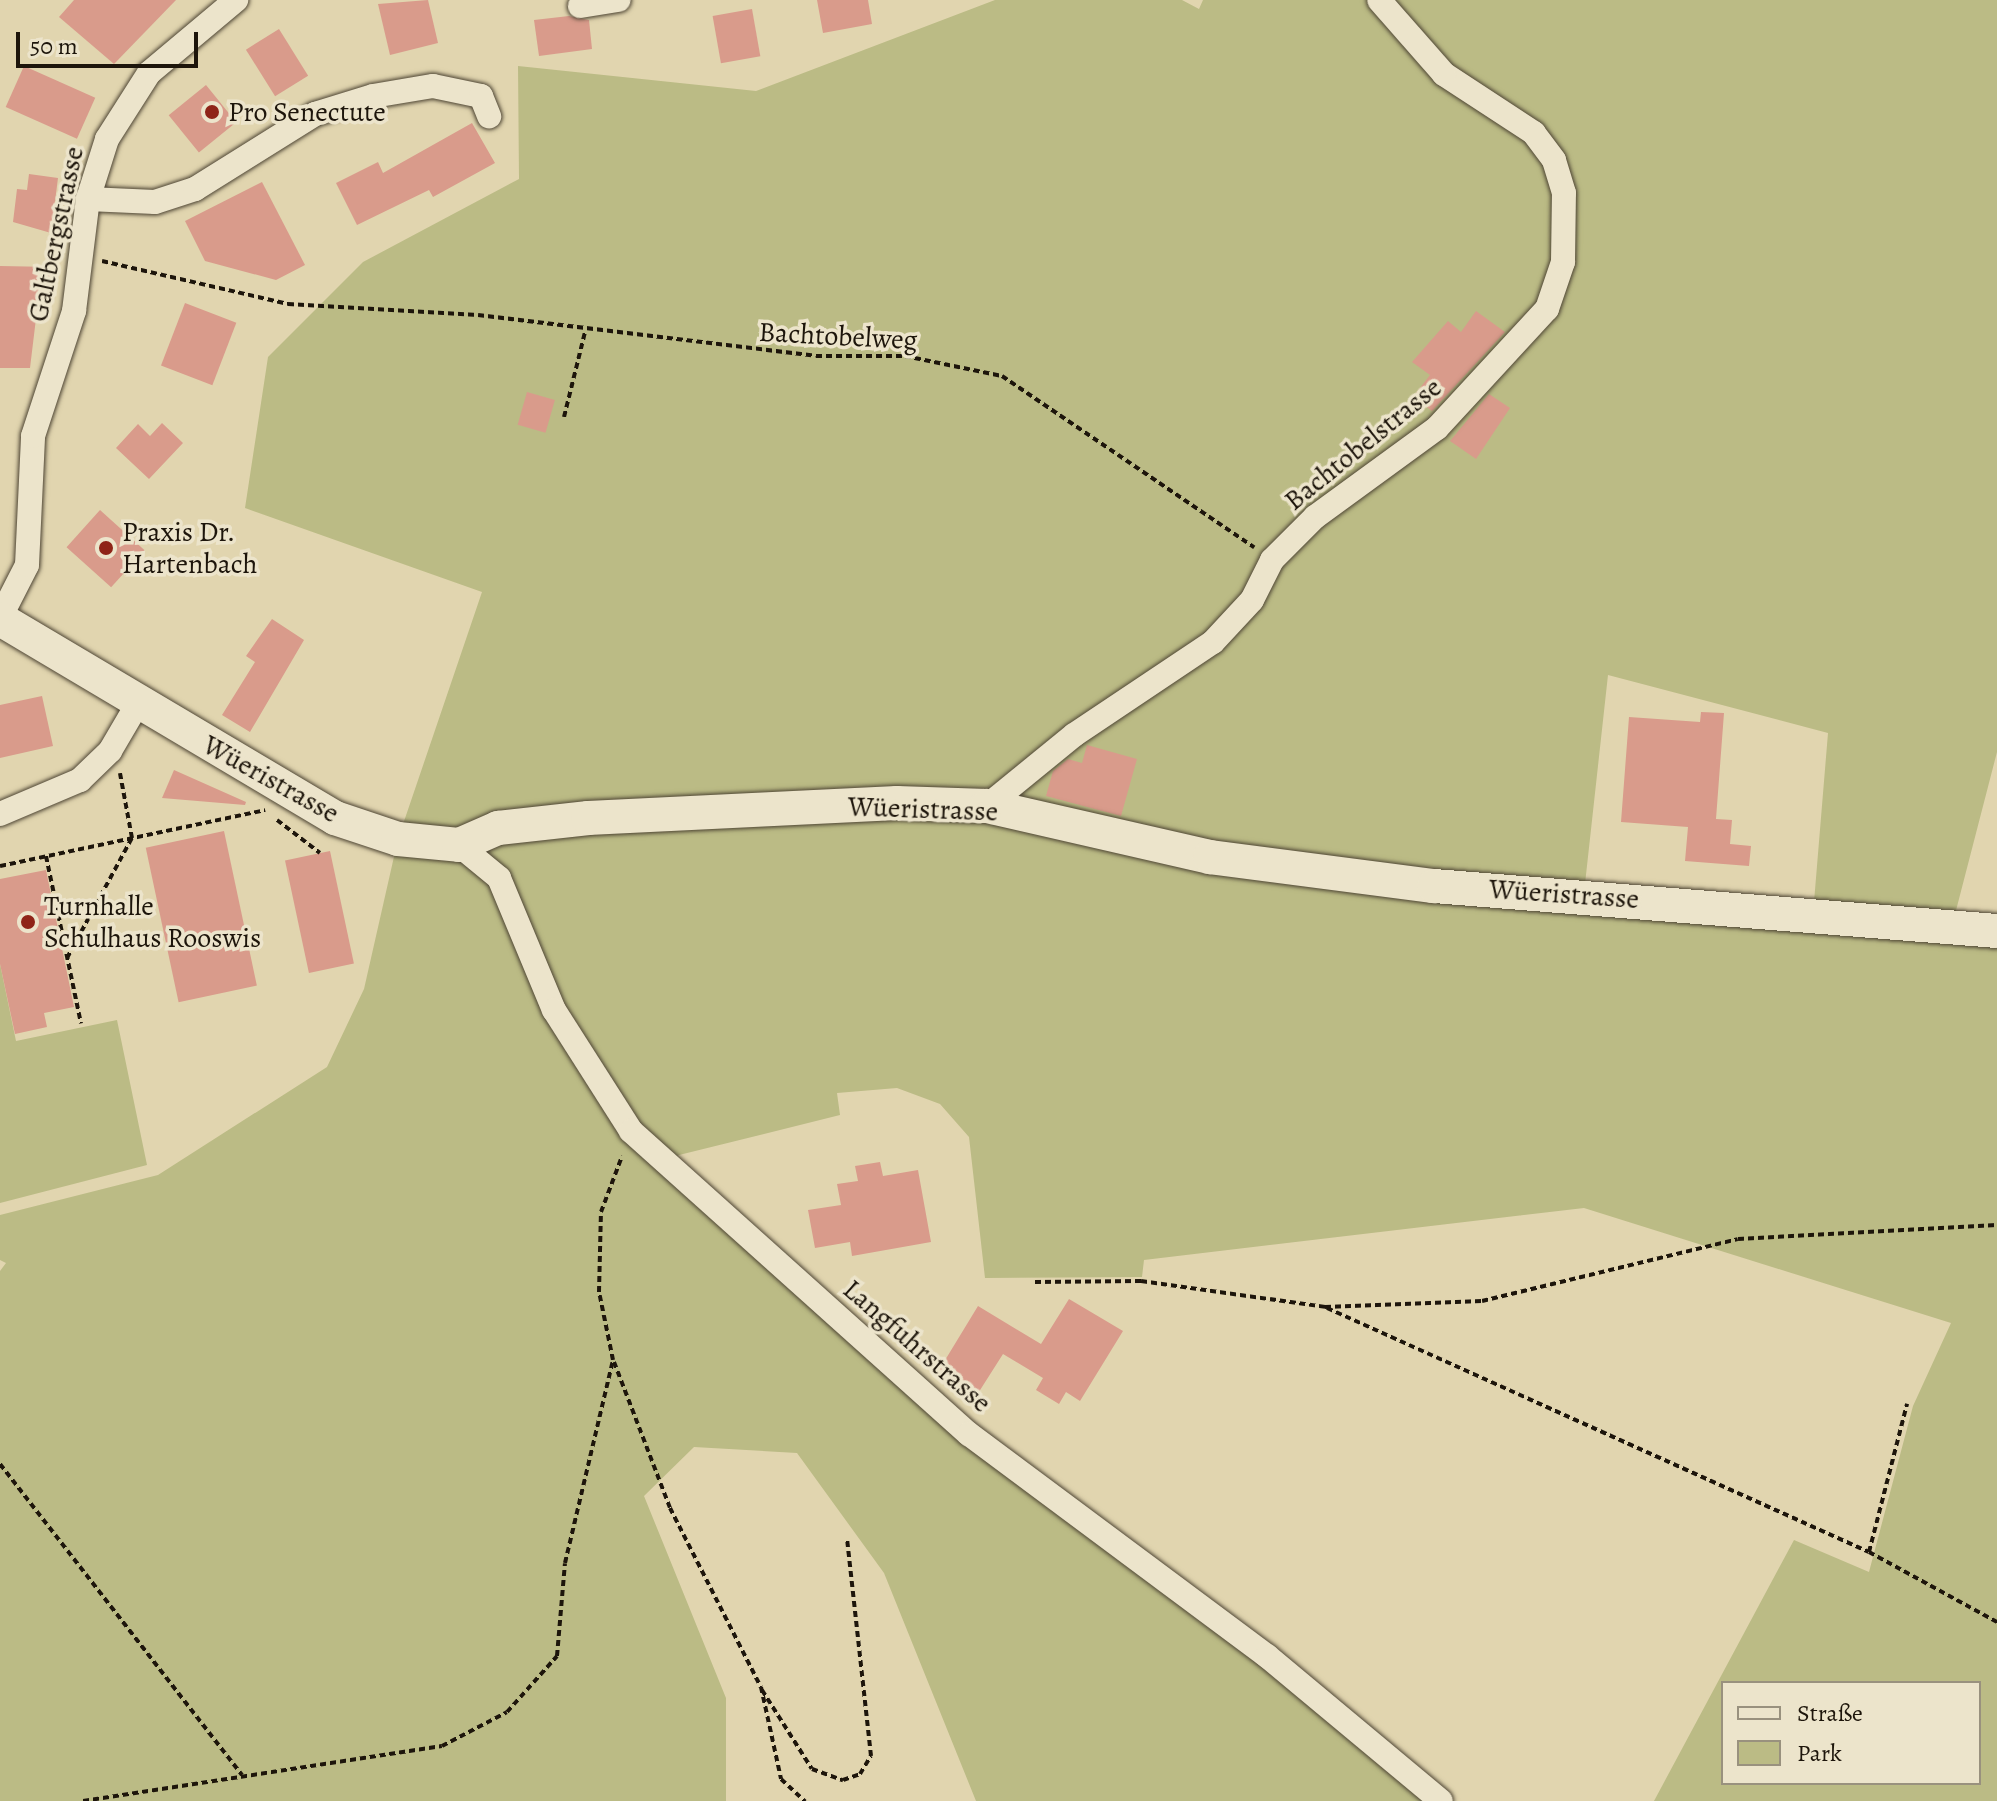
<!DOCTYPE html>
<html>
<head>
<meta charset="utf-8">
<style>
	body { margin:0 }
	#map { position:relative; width:1997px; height:1801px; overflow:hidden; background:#e1d5af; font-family:Alegreya,serif }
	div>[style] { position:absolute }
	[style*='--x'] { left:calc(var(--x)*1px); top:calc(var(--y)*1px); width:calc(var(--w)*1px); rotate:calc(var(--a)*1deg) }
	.green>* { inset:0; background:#bbbb85 }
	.building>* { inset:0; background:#d99b8b; transform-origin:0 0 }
	.path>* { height:4px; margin-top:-2px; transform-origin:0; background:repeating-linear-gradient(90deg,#1d150b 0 6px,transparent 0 10px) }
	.roads { filter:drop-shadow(0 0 2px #4e4534) drop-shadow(0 0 2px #4e4534) }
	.street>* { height:24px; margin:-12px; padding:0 12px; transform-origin:12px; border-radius:12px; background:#ece4cb }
	.secondary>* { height:34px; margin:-17px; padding:0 17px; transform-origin:17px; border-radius:17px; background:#ece4cb }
	.dots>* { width:22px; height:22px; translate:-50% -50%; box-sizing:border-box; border:4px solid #ece4cb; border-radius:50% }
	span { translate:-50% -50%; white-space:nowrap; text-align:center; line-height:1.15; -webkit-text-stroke:7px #ece4cb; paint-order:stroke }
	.poi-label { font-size:28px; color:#1d150b }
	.left { translate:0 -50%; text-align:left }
	.street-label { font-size:28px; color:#1d150b }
	.legend { position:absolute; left:1721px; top:1681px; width:260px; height:104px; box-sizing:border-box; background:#ece4cb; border:2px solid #99917e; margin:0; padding:10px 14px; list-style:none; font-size:24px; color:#1d150b }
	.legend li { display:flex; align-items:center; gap:16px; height:40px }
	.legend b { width:40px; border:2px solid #99917e }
	.scale { position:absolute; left:16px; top:32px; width:182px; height:36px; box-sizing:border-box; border:4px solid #1d150b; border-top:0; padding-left:10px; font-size:24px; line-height:28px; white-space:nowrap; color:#1d150b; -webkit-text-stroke:6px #ece4cb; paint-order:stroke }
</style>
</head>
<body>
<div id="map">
	<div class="green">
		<div style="clip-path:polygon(evenodd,995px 0,1182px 0,1199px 9px,1203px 0,1997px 0,1997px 752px,1952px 926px,1997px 931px,1997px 1801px,1654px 1801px,1794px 1540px,1869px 1572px,1913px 1406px,1951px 1323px,1584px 1208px,1144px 1260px,1142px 1277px,985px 1278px,969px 1137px,940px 1104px,897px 1088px,837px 1093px,840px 1115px,679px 1155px,667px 1165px,969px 1434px,1441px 1801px,976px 1801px,884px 1573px,797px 1453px,694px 1447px,644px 1496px,726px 1698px,726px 1801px,0 1801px,0 1271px,6px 1263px,0 1260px,0 1215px,158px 1175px,327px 1067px,364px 989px,398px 839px,482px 592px,245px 508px,268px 357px,363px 262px,519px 179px,518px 66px,756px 91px,995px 0,1608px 675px,1828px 733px,1813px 914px,1584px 893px,1608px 675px,995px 0,1723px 1683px,1979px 1683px,1979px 1783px,1723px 1783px,1723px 1683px)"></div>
		<div style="clip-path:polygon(0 964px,16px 1041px,117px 1020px,147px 1165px,0 1203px)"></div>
	</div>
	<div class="building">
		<div style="clip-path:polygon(74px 0,176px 0,114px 64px,59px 17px)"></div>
		<div style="clip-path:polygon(428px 0,438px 43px,390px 55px,378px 4px)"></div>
		<div style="clip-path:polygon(817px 0,868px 0,872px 24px,823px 33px)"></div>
		<div style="left:752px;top:9px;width:48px;height:40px;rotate:80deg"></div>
		<div style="clip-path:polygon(569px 16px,589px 20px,592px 49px,539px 56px,534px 20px)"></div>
		<div style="left:279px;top:29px;width:55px;height:39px;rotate:58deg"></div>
		<div style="left:24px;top:66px;width:78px;height:45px;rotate:24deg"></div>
		<div style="left:206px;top:85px;width:48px;height:48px;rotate:51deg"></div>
		<div style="clip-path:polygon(472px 123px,495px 163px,433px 197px,429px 190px,357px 225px,336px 183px,378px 162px,383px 173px)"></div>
		<div style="clip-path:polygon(29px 174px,58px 178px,51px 233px,13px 222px,17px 189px,27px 190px)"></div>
		<div style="clip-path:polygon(262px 182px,305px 265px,276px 280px,205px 261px,185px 221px)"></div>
		<div style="clip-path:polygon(0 266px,53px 267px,52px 303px,38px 302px,30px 368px,0 368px)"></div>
		<div style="left:185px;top:303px;width:55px;height:67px;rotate:21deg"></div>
		<div style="clip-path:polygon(1476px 311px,1505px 332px,1432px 411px,1413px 397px,1430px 375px,1412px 362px,1448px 321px,1461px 332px)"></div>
		<div style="left:527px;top:392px;width:29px;height:34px;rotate:16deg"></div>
		<div style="clip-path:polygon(1489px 394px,1510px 408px,1476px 459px,1450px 441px)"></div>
		<div style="clip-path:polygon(162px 423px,183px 443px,149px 479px,116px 448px,138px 424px,150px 436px)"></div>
		<div style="left:100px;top:510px;width:60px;height:50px;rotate:42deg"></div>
		<div style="clip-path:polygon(272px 619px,304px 640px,250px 732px,222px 715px,255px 662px,246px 656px)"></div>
		<div style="clip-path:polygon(42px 696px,53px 746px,0 758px,0 705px)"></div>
		<div style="clip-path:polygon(1701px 712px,1724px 713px,1716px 819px,1732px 820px,1730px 844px,1751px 846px,1749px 866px,1685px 861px,1688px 827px,1621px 822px,1629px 717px,1700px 722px)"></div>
		<div style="clip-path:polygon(1087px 745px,1137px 759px,1121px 816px,1046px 796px,1053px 771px,1068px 759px,1082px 763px)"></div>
		<div style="clip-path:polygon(174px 770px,246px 802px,245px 805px,162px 798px)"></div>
		<div style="left:224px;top:831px;width:158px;height:80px;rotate:78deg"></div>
		<div style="left:330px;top:851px;width:115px;height:46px;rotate:78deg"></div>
		<div style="clip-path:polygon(46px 870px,74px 1007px,44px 1013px,47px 1027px,15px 1034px,0 964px,0 879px)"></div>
		<div style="clip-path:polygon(880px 1162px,883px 1176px,918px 1170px,931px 1242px,852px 1256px,850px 1242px,815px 1248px,808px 1210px,841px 1205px,837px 1184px,858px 1181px,855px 1166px)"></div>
		<div style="clip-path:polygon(1069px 1299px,1123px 1331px,1080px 1401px,1066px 1392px,1059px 1404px,1036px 1390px,1043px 1378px,1003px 1354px,975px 1398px,936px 1375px,978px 1306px,1041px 1344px)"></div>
	</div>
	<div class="path">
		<div style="--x:102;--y:261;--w:191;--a:13"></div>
		<div style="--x:288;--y:304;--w:190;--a:3.3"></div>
		<div style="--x:478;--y:315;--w:340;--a:6.9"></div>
		<div style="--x:816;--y:356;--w:89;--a:0"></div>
		<div style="--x:905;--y:356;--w:99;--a:11.7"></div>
		<div style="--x:1002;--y:376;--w:305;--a:34.2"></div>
		<div style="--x:564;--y:417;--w:88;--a:-76.1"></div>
		<div style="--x:277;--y:820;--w:54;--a:37.5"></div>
		<div style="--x:46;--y:856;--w:171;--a:78.2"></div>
		<div style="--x:0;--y:866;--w:271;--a:-11.9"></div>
		<div style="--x:67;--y:958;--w:136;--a:-61.6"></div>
		<div style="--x:132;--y:838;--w:66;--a:-100.5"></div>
		<div style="--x:1035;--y:1282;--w:106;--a:-0.5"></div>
		<div style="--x:1141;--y:1281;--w:186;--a:8"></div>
		<div style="--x:1325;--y:1307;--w:157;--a:-2.2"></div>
		<div style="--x:1482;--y:1301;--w:263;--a:-13.6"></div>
		<div style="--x:1738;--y:1239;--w:259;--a:-3.1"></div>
		<div style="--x:1327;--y:1308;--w:594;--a:24.24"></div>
		<div style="--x:1869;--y:1552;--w:146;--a:28.7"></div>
		<div style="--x:614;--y:1362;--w:156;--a:69"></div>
		<div style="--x:670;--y:1508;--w:201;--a:63.1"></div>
		<div style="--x:761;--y:1687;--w:94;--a:77.7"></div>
		<div style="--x:781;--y:1779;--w:33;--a:43"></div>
		<div style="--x:0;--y:1464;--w:394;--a:52.1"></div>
		<div style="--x:1869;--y:1552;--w:153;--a:-75.6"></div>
		<div style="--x:762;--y:1690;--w:93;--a:57.7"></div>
		<div style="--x:812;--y:1769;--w:33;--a:20"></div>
		<div style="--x:843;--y:1780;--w:18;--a:-19"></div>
		<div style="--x:860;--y:1774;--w:21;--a:-59"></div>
		<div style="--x:871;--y:1756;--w:219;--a:-96.3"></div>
		<div style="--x:83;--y:1801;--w:363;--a:-8.7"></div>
		<div style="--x:442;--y:1746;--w:73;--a:-27.6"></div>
		<div style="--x:507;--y:1712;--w:75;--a:-48.2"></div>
		<div style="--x:557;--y:1656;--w:93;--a:-85.1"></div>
		<div style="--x:565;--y:1563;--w:209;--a:-76.7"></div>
		<div style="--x:613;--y:1360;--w:69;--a:-101.6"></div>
		<div style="--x:599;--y:1292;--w:80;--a:-88.6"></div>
		<div style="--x:601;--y:1212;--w:60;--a:-69.4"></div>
	</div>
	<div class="roads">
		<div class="street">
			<div style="--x:580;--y:6;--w:39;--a:-9"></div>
			<div style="--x:88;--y:199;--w:67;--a:2.6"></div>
			<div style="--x:155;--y:202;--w:42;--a:-18"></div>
			<div style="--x:195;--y:189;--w:142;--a:-32"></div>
			<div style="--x:315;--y:114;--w:61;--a:-17.2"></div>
			<div style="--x:373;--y:96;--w:61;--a:-9.5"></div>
			<div style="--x:433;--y:86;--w:49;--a:11.8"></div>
			<div style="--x:481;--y:96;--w:22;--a:68"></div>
			<div style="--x:0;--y:618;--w:59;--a:-63"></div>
			<div style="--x:27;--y:565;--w:129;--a:-87.3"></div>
			<div style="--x:33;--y:436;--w:132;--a:-71.8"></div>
			<div style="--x:74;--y:311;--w:113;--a:-82.9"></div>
			<div style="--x:88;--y:199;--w:63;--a:-72.4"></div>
			<div style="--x:107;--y:139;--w:78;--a:-57.5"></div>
			<div style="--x:149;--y:73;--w:114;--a:-40"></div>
			<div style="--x:987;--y:806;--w:112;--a:-39.2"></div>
			<div style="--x:1074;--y:735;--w:167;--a:-33.8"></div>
			<div style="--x:1213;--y:642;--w:57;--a:-47.1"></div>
			<div style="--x:1252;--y:600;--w:45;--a:-63.4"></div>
			<div style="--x:1272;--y:560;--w:61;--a:-45"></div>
			<div style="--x:1315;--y:517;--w:151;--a:-36.1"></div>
			<div style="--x:1437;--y:428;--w:162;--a:-47.3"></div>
			<div style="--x:1547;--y:309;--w:50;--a:-71.2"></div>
			<div style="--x:1563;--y:262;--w:69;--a:-89.2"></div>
			<div style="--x:1564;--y:193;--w:34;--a:-107"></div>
			<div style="--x:1554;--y:160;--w:34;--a:-127"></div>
			<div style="--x:1534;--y:133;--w:108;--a:-146.8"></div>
			<div style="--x:1444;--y:74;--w:98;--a:-131.3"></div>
			<div style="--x:0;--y:814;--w:87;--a:-23"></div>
			<div style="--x:80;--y:780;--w:42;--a:-44"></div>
			<div style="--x:110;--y:751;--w:53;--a:-59.6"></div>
			<div style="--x:459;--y:845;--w:52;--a:39.5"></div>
			<div style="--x:499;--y:878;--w:143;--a:67.4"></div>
			<div style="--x:554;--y:1010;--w:143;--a:57.5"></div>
			<div style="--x:631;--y:1131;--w:454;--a:41.9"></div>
			<div style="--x:969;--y:1434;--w:372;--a:36.7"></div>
			<div style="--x:1267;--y:1656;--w:226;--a:39.8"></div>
		</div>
		<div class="secondary">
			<div style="--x:0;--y:619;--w:390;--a:30.7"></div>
			<div style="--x:335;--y:818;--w:66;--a:18.4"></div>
			<div style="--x:398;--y:839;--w:61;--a:5.6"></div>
			<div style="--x:459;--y:845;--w:43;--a:-23.6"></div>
			<div style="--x:498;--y:828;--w:91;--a:-6.3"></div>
			<div style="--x:588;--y:818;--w:309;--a:-2.8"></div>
			<div style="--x:897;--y:803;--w:90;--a:1.9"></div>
			<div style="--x:987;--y:806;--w:229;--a:12.9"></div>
			<div style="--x:1210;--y:857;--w:226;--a:7.4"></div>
			<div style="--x:1434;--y:886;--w:565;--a:4.57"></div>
		</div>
	</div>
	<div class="dots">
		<div style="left:212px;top:112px;background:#8f2418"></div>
		<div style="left:106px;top:548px;background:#8f2418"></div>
		<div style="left:28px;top:922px;background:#8f2418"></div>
	</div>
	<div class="poi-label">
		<span class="left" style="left:228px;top:112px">Pro Senectute</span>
		<span class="left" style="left:122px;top:548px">Praxis Dr.<br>Hartenbach</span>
		<span class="left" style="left:44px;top:922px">Turnhalle<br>Schulhaus Rooswis</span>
	</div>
	<div class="street-label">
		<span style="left:56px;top:234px;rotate:-78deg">Galtbergstrasse</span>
		<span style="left:838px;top:336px;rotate:3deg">Bachtobelweg</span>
		<span style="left:1363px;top:444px;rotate:-39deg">Bachtobelstrasse</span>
		<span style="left:271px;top:779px;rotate:29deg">Wüeristrasse</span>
		<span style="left:923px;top:809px;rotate:2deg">Wüeristrasse</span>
		<span style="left:1564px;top:894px;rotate:4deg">Wüeristrasse</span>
		<span style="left:917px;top:1346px;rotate:41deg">Langfuhrstrasse</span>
	</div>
	<ul class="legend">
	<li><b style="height:10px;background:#ece4cb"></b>Straße</li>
	<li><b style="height:22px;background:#bbbb85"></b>Park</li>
	</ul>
	<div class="scale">50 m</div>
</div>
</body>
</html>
